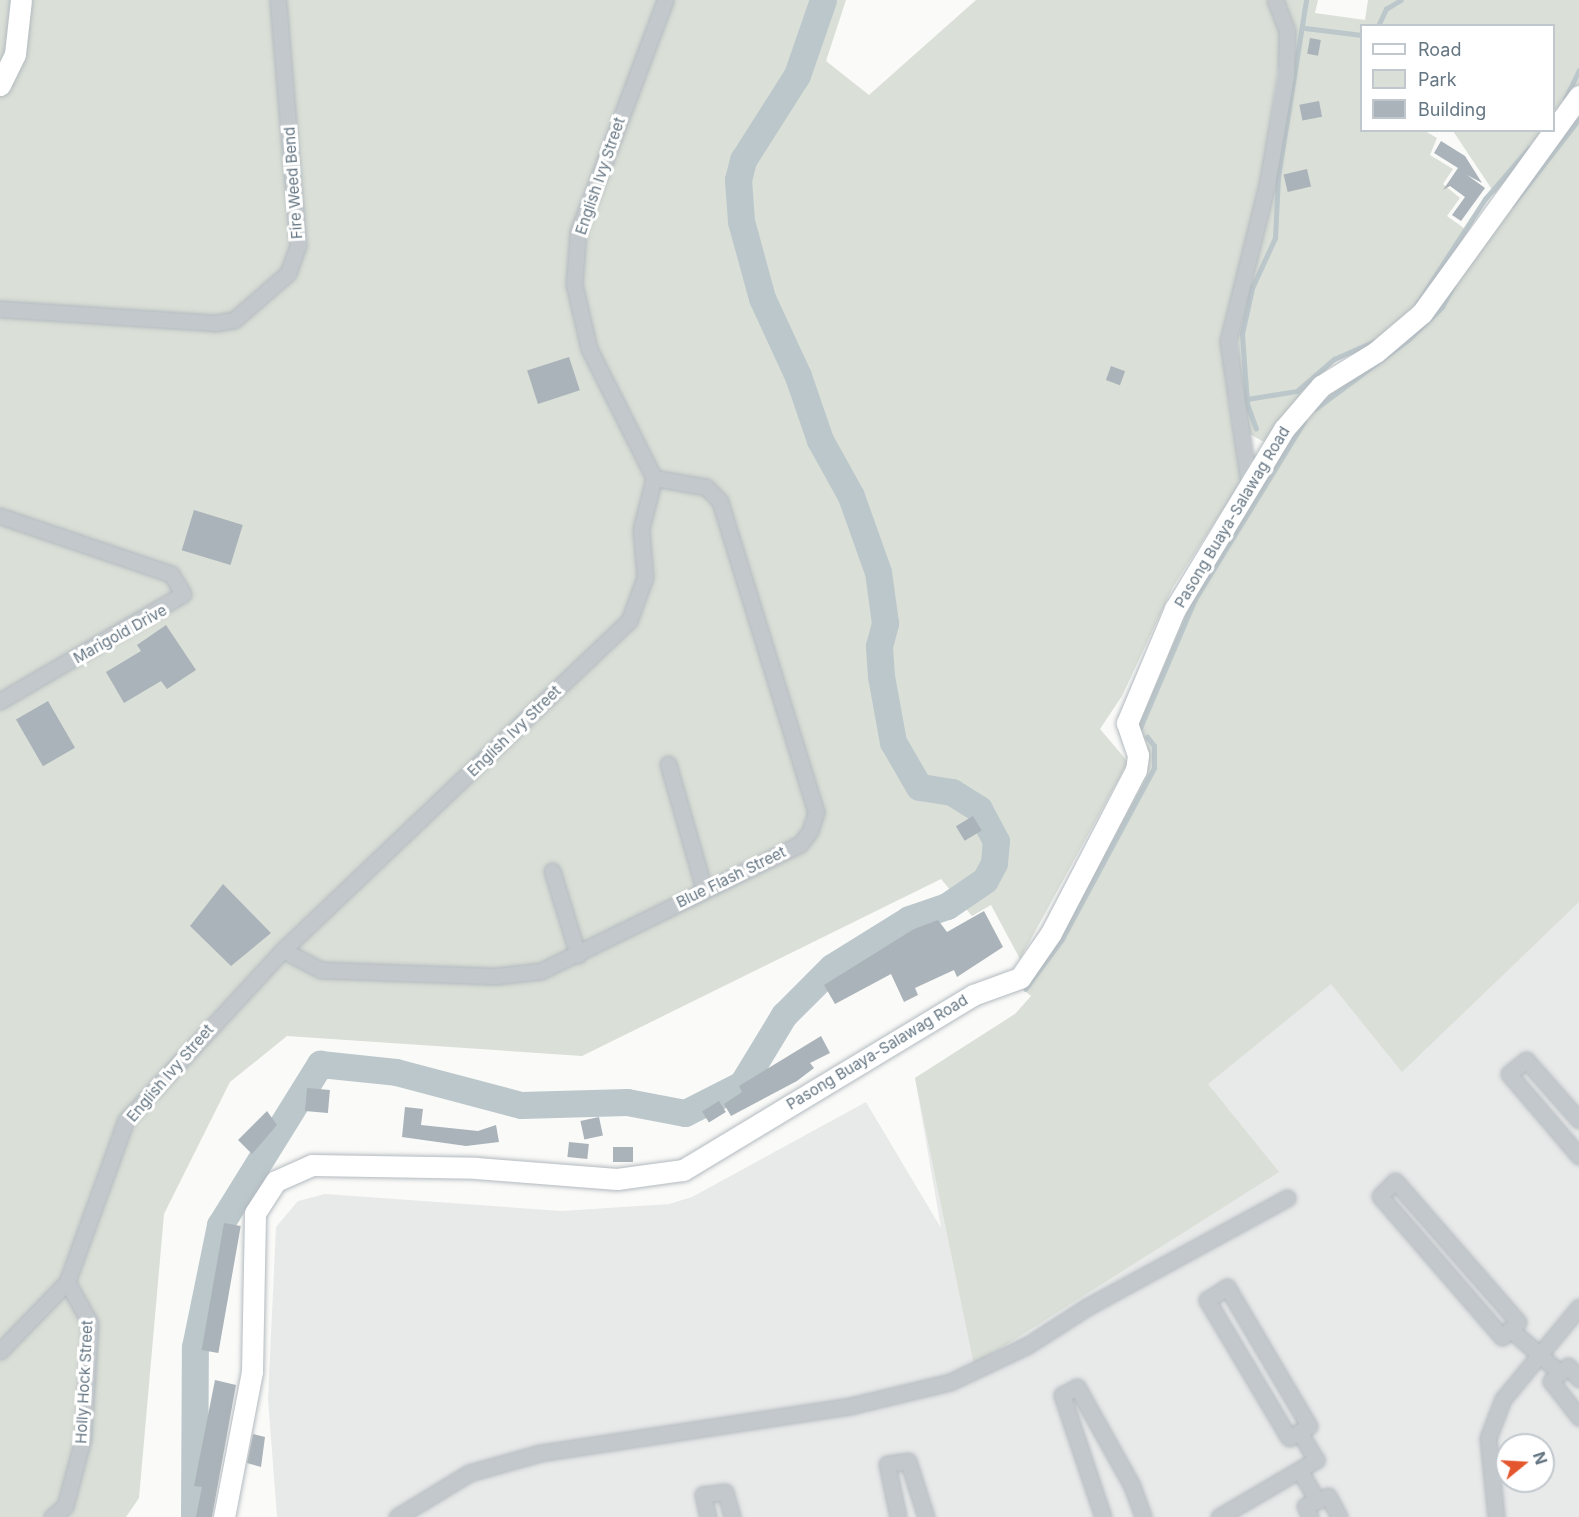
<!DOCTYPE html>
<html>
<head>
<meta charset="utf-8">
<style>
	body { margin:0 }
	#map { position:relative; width:1579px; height:1517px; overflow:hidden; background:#fafaf8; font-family:Inter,sans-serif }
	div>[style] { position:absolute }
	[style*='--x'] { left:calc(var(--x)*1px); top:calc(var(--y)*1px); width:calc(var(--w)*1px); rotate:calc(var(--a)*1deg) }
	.built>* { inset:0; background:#e8e9e9 }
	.green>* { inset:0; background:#dadfd7 }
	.stream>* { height:4.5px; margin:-2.25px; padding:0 2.25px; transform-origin:2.25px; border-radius:2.25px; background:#bbc7cb }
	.river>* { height:27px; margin:-13.5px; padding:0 13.5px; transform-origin:13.5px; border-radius:13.5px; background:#bbc7cb }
	.building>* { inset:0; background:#aab3b9; transform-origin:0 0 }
	.roads { filter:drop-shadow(0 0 2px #b3babf) drop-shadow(0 0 2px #b3babf) }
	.street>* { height:15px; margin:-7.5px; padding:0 7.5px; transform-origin:7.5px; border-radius:7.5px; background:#c3c8cc }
	.secondary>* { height:21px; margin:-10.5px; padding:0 10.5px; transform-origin:10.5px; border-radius:10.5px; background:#fff }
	span { translate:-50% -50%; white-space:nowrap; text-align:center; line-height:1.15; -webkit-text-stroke:6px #fff; paint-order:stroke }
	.street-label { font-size:15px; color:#657683 }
	.legend { position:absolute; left:1360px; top:24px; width:195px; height:108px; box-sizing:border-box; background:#fff; border:2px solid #c1c8cd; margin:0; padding:8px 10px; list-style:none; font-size:18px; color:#657683 }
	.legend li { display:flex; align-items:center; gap:12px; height:30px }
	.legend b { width:30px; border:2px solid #c1c8cd }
	.north { position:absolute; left:1495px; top:1433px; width:60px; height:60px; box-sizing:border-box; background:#fff; border:2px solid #c1c8cd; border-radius:50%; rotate:72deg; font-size:16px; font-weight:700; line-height:24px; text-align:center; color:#657683 }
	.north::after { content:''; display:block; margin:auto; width:21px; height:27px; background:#e4572e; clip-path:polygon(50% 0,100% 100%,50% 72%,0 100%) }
</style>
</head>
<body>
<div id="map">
	<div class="built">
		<div style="clip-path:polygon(evenodd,1579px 167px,1579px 1517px,277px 1517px,268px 1399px,276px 1227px,298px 1201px,325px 1194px,562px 1211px,669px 1204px,692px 1197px,866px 1102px,941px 1228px,915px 1078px,1015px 1014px,1036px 991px,1579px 167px,1507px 1445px,1543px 1445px,1543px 1481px,1507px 1481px,1507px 1445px)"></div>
	</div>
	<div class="green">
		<div style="clip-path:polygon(0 0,846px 0,826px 61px,869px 95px,976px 0,1271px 0,1283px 39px,1257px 211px,1226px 319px,1229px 402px,1242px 480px,1173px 587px,1122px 696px,1100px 729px,1128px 762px,1020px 959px,991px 905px,972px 916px,941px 879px,582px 1056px,287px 1036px,230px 1082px,164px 1214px,139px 1498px,126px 1517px,0 1517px)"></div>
		<div style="clip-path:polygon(1280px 0,1318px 0,1315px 13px,1365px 20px,1368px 0,1579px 0,1579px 86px,1554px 123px,1554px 26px,1362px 26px,1362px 130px,1425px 131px,1437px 138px,1430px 155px,1453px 169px,1443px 184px,1460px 198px,1447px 216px,1468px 231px,1416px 310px,1396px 330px,1331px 364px,1307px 387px,1268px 444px,1244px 431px,1236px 321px,1286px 93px)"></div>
		<div style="clip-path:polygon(1579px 105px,1579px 902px,1402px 1072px,1331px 984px,1208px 1084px,1279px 1172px,974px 1365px,915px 1078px,1015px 1014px,1031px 996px,1021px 988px,1149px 764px,1147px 744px,1134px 729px,1191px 596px,1317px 397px,1372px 361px)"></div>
		<div style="clip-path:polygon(1453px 131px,1548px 131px,1495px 194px)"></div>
	</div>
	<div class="stream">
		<div style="--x:1378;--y:26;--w:19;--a:-65"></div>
		<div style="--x:1386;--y:9;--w:17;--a:-31"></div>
		<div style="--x:1305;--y:28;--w:57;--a:7"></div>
		<div style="--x:1565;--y:99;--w:32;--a:-64"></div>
		<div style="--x:1512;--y:205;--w:109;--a:-52.1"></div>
		<div style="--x:1417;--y:304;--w:125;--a:-57.1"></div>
		<div style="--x:1485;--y:199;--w:67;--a:-49.2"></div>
		<div style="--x:1247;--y:399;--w:51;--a:-9.1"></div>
		<div style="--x:1297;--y:391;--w:49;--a:-40.9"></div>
		<div style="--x:1334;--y:359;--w:45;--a:-23.7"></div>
		<div style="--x:1315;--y:409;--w:116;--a:-36.6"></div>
		<div style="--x:1408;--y:340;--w:47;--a:-44.1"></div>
		<div style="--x:1442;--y:307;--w:24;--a:-62"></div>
		<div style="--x:1256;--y:429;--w:27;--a:-110"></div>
		<div style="--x:1247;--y:404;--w:70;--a:-94.1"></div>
		<div style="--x:1242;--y:334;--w:47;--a:-77.7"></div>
		<div style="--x:1252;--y:288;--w:55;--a:-65.3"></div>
		<div style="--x:1275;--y:238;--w:61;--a:-87.2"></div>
		<div style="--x:1278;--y:177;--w:179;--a:-81"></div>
		<div style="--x:1140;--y:728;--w:140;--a:-66.9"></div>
		<div style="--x:1195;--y:599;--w:208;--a:-58.4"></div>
		<div style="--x:1025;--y:989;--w:62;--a:-53.5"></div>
		<div style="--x:1062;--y:939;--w:194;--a:-61.7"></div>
		<div style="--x:1154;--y:768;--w:22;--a:-90"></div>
		<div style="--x:1154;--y:746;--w:11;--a:-128"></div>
	</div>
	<div class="river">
		<div style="--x:194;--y:1517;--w:170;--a:-89.7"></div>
		<div style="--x:195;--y:1347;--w:125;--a:-78.4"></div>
		<div style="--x:220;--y:1225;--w:190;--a:-58.2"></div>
		<div style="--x:320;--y:1064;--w:76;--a:6"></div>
		<div style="--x:396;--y:1072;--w:129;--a:14.8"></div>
		<div style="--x:521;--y:1105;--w:106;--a:-1.6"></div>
		<div style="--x:627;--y:1102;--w:59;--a:10.7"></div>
		<div style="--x:685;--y:1113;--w:64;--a:-27"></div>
		<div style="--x:742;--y:1084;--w:81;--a:-58.7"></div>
		<div style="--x:784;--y:1015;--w:68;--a:-45"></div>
		<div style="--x:832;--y:967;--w:91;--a:-31.9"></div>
		<div style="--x:909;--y:919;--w:40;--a:-18.9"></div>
		<div style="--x:947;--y:906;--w:46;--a:-34.4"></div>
		<div style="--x:985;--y:880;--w:19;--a:-62"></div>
		<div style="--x:994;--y:863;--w:22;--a:-85"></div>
		<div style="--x:996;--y:841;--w:36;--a:-118"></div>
		<div style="--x:979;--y:809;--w:32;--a:-148"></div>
		<div style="--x:952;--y:792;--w:33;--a:-171"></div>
		<div style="--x:919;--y:787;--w:52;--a:-120"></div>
		<div style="--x:893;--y:742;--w:67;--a:-100.3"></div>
		<div style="--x:881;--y:676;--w:30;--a:-94"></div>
		<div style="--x:879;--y:646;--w:24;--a:-75"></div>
		<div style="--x:885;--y:623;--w:51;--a:-97.8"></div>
		<div style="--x:878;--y:572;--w:81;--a:-109.6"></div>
		<div style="--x:851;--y:496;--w:64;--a:-119"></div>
		<div style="--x:820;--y:440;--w:68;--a:-109"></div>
		<div style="--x:798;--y:376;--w:86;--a:-114.8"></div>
		<div style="--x:762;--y:298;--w:80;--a:-105.3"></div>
		<div style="--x:741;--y:221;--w:41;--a:-94.2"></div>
		<div style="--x:738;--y:180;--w:21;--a:-76"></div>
		<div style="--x:743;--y:160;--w:101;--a:-57.6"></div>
		<div style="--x:797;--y:75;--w:79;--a:-70.9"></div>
	</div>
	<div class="building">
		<div style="left:1310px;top:38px;width:11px;height:16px;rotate:10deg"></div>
		<div style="left:1319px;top:101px;width:16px;height:20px;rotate:79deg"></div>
		<div style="clip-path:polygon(1441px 141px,1465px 156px,1482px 183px,1467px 175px,1485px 188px,1461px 221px,1452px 215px,1465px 197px,1450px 186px,1443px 190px,1458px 168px,1434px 153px)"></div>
		<div style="left:1307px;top:169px;width:18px;height:24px;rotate:77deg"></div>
		<div style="left:569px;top:357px;width:35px;height:44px;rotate:72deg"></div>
		<div style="left:1111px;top:366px;width:15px;height:15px;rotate:20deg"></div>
		<div style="left:194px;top:510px;width:51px;height:42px;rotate:17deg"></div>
		<div style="clip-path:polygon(166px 625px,196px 670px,167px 689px,161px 681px,124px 703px,106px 672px,141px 651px,137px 645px)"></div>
		<div style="left:48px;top:701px;width:54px;height:37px;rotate:60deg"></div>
		<div style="left:973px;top:816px;width:17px;height:20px;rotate:59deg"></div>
		<div style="clip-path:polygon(223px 884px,271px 933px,231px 966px,190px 926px)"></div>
		<div style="clip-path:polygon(984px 911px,1003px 947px,957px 977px,954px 970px,915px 988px,918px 995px,904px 1002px,891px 974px,835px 1004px,824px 985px,914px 929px,938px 920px,947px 932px)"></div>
		<div style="clip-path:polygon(821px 1036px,830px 1053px,810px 1063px,814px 1068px,797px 1081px,731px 1116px,724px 1104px,742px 1092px,739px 1086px)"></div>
		<div style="left:307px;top:1088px;width:23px;height:23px;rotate:5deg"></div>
		<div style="left:719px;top:1101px;width:13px;height:20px;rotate:58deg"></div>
		<div style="clip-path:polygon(405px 1107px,423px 1109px,421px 1125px,478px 1131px,496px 1125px,499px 1142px,466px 1146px,402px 1137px)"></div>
		<div style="clip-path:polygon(267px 1111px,277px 1125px,252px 1154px,238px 1140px)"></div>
		<div style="left:599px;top:1117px;width:19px;height:19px;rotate:78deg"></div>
		<div style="left:569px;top:1142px;width:20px;height:15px;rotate:6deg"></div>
		<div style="left:633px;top:1147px;width:15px;height:20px;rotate:90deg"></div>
		<div style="left:224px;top:1223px;width:17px;height:129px;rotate:10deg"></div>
		<div style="clip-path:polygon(215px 1380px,236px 1385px,212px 1517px,196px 1517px,202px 1487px,194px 1486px)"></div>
		<div style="clip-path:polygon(253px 1434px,265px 1437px,261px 1467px,247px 1463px)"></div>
	</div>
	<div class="roads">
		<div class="street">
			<div style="--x:0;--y:309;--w:215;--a:3.7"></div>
			<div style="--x:215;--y:323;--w:19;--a:-9"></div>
			<div style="--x:234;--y:320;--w:72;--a:-41"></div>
			<div style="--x:288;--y:273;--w:30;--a:-70"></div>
			<div style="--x:298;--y:245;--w:246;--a:-94.7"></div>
			<div style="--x:1249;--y:484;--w:145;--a:-98.4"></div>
			<div style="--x:1228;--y:341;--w:161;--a:-76"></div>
			<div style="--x:1267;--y:185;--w:112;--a:-80.2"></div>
			<div style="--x:1286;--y:75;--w:44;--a:-88.7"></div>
			<div style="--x:1287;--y:31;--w:33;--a:-111"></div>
			<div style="--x:0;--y:516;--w:181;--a:18.7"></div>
			<div style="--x:171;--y:574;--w:23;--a:59"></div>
			<div style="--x:183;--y:594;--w:212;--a:149.7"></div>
			<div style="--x:668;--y:764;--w:130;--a:73.9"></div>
			<div style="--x:552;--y:871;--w:88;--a:72.8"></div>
			<div style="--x:283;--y:950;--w:43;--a:27.8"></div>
			<div style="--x:321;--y:970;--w:176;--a:2"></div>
			<div style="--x:497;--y:976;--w:44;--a:-6.5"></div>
			<div style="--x:541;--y:971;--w:288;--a:-26.1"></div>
			<div style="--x:800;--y:844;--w:16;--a:-52"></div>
			<div style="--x:810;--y:831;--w:20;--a:-72"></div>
			<div style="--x:816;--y:812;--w:325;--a:-107.2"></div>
			<div style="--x:720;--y:501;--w:20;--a:-135"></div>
			<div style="--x:706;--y:487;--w:53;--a:-170.2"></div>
			<div style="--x:1579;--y:1120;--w:80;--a:-131.5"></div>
			<div style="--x:1526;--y:1060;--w:22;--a:141"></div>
			<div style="--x:1509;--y:1074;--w:108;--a:49.5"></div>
			<div style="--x:1395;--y:1181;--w:187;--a:48.9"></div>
			<div style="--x:1518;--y:1322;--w:22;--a:137"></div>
			<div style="--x:1502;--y:1337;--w:186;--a:-130.9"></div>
			<div style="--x:1380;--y:1196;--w:21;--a:-45"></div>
			<div style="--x:1227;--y:1287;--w:161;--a:59.5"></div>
			<div style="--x:1309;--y:1426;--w:23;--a:149"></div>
			<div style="--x:1289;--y:1438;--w:161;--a:-120.7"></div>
			<div style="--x:1207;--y:1300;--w:24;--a:-33"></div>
			<div style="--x:1510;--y:1329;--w:67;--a:41.3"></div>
			<div style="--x:0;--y:1351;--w:96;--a:-45.8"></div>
			<div style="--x:67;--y:1282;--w:172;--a:-70"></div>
			<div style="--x:126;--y:1120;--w:231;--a:-47.3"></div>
			<div style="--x:283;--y:950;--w:477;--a:-43.6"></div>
			<div style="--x:629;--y:621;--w:47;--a:-70"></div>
			<div style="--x:645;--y:577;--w:48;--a:-94.8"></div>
			<div style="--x:641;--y:529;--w:53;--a:-75.7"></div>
			<div style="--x:654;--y:478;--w:144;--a:-116.7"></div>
			<div style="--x:589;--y:349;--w:67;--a:-103"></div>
			<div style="--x:574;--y:284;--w:52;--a:-85.6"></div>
			<div style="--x:578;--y:232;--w:248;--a:-69.4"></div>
			<div style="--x:1579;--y:1379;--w:17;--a:-130"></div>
			<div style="--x:1568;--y:1366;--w:23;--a:139"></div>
			<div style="--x:1551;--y:1381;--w:46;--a:52.1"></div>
			<div style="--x:1300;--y:1471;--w:34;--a:60"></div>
			<div style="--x:52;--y:1517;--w:17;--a:-40"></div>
			<div style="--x:65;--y:1506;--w:69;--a:-75"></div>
			<div style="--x:83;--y:1439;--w:116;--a:-86.5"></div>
			<div style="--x:90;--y:1323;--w:47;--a:-119.3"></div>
			<div style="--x:397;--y:1517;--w:84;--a:-31.4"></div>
			<div style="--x:469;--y:1473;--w:74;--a:-15.7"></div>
			<div style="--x:540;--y:1453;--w:314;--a:-8.6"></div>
			<div style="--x:850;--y:1406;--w:103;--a:-13.5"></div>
			<div style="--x:950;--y:1382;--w:86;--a:-25.4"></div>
			<div style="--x:1028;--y:1345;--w:70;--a:-32.8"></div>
			<div style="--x:1087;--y:1307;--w:228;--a:-28.6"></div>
			<div style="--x:708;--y:1517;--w:23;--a:-103"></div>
			<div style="--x:703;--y:1495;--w:22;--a:-8"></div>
			<div style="--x:725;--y:1492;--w:26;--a:74"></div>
			<div style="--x:898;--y:1517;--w:54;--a:-101.7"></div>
			<div style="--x:887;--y:1464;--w:21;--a:-8"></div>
			<div style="--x:908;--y:1461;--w:59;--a:72.2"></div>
			<div style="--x:1103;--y:1517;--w:129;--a:-108.6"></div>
			<div style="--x:1062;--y:1395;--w:17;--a:-28"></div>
			<div style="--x:1077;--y:1387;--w:113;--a:60.9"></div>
			<div style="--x:1132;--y:1486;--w:33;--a:70"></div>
			<div style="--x:1219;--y:1517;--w:113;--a:-30.4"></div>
			<div style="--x:1316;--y:1460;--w:33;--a:-121"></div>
			<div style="--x:1310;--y:1517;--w:12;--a:-114"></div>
			<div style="--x:1305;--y:1506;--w:25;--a:-23"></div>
			<div style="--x:1328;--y:1496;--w:24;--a:62"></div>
			<div style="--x:1496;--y:1517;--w:79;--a:-95.8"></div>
			<div style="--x:1488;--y:1438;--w:42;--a:-69"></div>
			<div style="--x:1503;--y:1399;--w:119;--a:-50.4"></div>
		</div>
		<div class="secondary">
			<div style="--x:0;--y:85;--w:34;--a:-64"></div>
			<div style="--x:15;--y:54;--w:54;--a:-83.7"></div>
			<div style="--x:224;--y:1517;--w:149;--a:-79.1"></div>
			<div style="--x:252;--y:1371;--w:158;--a:-88.9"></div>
			<div style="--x:255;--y:1213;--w:38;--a:-57"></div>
			<div style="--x:276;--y:1181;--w:39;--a:-24"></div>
			<div style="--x:312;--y:1165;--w:164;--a:1"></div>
			<div style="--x:476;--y:1168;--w:141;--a:4.5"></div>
			<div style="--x:617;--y:1179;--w:67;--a:-7.8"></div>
			<div style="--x:683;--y:1170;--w:339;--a:-31.1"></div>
			<div style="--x:973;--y:995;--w:50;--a:-19.9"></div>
			<div style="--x:1020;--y:978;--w:55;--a:-55.4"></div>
			<div style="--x:1051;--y:933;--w:184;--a:-62.5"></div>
			<div style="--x:1136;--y:770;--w:15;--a:-82"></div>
			<div style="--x:1138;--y:755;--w:34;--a:-109"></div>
			<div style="--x:1127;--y:723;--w:124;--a:-67.2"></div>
			<div style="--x:1175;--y:609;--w:210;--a:-58.8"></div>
			<div style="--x:1284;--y:429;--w:57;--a:-49.3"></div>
			<div style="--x:1321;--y:386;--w:65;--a:-31.7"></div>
			<div style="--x:1376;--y:352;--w:60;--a:-40.3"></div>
			<div style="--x:1422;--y:313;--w:268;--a:-54.1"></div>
		</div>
	</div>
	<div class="street-label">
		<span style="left:600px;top:176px;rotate:-71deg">English Ivy Street</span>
		<span style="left:293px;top:183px;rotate:-94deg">Fire Weed Bend</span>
		<span style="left:1232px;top:517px;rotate:-59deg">Pasong Buaya-Salawag Road</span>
		<span style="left:120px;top:634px;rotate:-29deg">Marigold Drive</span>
		<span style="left:514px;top:731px;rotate:-44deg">English Ivy Street</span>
		<span style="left:731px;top:877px;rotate:-26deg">Blue Flash Street</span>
		<span style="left:877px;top:1052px;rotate:-31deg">Pasong Buaya-Salawag Road</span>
		<span style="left:170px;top:1073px;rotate:-49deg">English Ivy Street</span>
		<span style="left:84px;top:1382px;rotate:-87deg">Holly Hock Street</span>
	</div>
	<ul class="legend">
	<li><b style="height:8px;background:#fff"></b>Road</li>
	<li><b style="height:16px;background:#dadfd7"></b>Park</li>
	<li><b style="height:16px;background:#aab3b9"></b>Building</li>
	</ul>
	<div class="north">N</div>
</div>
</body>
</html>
